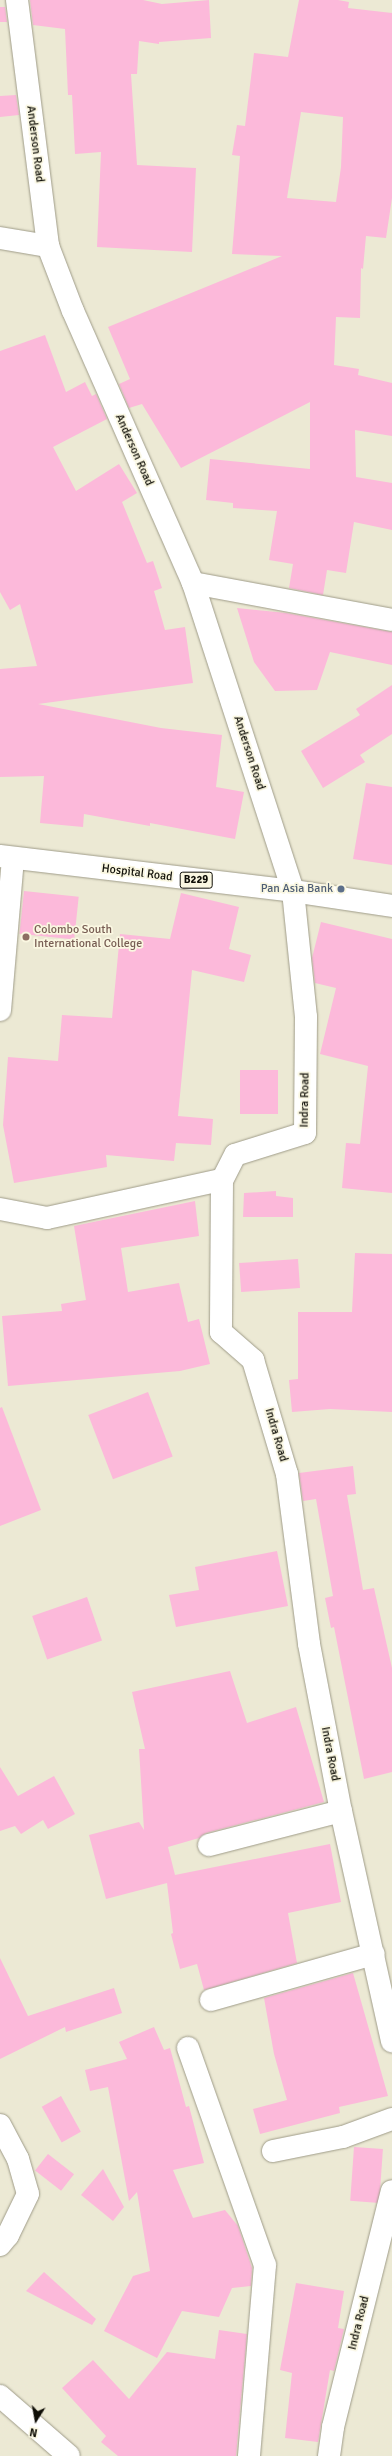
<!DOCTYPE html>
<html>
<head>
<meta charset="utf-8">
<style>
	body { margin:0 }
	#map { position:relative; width:392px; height:2456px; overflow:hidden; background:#ece9d4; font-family:Signika,sans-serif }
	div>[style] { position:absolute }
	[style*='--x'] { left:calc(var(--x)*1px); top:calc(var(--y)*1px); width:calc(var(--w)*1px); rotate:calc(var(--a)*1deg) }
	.building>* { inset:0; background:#fcb9da; transform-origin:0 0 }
	.roads { filter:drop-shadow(0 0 1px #9f9c89) drop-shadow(0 0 1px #9f9c89) }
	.street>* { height:22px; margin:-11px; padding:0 11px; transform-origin:11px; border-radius:11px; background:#fff }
	.secondary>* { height:22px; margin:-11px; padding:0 11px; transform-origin:11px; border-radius:11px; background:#fff }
	.primary>* { height:22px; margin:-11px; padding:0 11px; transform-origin:11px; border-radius:11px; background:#fff }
	.dots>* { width:11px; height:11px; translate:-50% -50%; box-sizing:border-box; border:2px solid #faf7e1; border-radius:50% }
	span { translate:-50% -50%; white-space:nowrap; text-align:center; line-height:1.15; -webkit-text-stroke:3.5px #faf7e1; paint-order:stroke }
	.shield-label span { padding:1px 3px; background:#faf7e1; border:1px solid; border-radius:3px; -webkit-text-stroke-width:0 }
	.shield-label { font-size:11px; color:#0f0e07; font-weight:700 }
	.street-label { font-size:12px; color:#0f0e07 }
	.service-label { font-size:12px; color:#4e5e75 }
	.right { translate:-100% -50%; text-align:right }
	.education-label { font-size:12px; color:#785e54 }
	.left { translate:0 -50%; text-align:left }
	.north { position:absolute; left:16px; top:2400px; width:40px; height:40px; -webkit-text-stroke:3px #faf7e1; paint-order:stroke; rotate:191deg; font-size:11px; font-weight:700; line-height:16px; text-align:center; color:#0f0e07 }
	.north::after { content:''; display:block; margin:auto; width:14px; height:18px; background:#0f0e07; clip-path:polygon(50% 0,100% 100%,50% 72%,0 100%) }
</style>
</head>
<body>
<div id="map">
	<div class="building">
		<div style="clip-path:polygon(30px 0,143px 0,162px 4px,209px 0,211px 38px,159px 42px,159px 44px,139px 41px,137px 74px,131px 74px,137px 165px,196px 168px,192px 252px,97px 247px,101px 152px,75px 154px,72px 95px,68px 95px,65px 29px,33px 25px)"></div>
		<div style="clip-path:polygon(evenodd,299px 0,338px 0,349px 2px,348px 8px,392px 13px,392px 198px,386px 238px,366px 236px,363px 269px,361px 268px,360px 318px,336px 317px,334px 365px,359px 369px,358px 375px,392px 383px,392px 436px,355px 430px,356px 477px,392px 483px,392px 530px,354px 522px,346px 573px,327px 570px,323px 595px,289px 588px,293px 564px,269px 560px,277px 511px,233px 508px,233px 503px,206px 500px,210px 459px,310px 469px,310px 402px,181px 468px,142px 404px,129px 408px,119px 384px,130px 379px,108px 327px,282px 256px,232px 254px,240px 156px,232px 155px,237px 125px,245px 126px,254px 53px,288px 57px,299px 0,301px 112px,343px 117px,341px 167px,336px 202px,287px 198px,301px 112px)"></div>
		<div style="clip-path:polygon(0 7px,5px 7px,7px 22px,0 22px)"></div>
		<div style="clip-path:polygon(16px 95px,19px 115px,0 117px,0 96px)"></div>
		<div style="clip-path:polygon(45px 335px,66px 392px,85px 382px,92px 396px,96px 394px,107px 419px,53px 447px,76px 491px,119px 464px,137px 493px,122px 502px,147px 563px,153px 561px,162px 588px,154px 591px,165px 630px,185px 627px,193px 683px,38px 704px,161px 728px,222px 735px,216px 787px,244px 792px,235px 839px,150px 823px,150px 826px,84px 814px,83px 827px,40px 823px,44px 776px,0 777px,0 669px,37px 666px,20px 604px,10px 610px,0 592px,0 351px)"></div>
		<div style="clip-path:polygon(237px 608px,286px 613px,392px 632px,392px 665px,330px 652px,317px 690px,275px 691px,254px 662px)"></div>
		<div style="clip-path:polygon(392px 685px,392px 734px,360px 755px,365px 762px,323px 788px,301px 751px,360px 715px,356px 709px)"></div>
		<div style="clip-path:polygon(366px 783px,392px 787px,392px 865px,353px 859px)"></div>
		<div style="left:24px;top:891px;width:55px;height:43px;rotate:6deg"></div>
		<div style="clip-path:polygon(181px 893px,239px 907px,229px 949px,251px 955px,244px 982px,192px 970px,178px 1116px,213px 1119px,211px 1145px,176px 1143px,174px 1161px,106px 1155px,107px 1167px,14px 1183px,3px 1125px,8px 1057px,58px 1061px,62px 1015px,112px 1018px,120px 934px,170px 939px)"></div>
		<div style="clip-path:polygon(321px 922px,392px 939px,392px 1193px,342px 1188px,346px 1143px,360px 1144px,368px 1066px,320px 1054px,336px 988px,315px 983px,312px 958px)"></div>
		<div style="left:240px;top:1070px;width:38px;height:44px"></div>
		<div style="clip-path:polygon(276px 1191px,276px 1196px,293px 1198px,293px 1217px,243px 1217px,244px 1193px)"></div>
		<div style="clip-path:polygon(195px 1201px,199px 1236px,121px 1248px,128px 1292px,179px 1283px,188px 1322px,199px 1319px,210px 1364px,180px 1371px,8px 1386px,2px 1316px,62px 1311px,61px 1304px,86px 1300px,74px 1226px)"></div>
		<div style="clip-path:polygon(355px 1253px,392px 1254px,392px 1412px,330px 1409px,292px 1412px,289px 1380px,298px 1379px,298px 1312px,352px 1312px)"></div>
		<div style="left:298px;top:1259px;width:29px;height:59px;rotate:86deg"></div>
		<div style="left:148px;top:1392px;width:69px;height:64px;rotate:69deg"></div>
		<div style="clip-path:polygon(2px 1407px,41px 1510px,0 1526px,0 1408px)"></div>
		<div style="clip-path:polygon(353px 1466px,356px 1494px,347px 1495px,363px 1590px,374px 1588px,392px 1668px,392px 1772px,364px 1779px,334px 1627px,331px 1628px,325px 1598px,333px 1596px,316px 1499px,303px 1501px,299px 1473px)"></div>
		<div style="clip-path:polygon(277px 1551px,288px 1606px,176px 1627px,169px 1595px,199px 1590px,195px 1567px)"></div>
		<div style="left:87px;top:1597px;width:46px;height:58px;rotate:71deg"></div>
		<div style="clip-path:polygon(230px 1671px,247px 1723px,296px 1707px,324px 1802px,206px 1833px,199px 1838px,168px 1847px,175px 1875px,330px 1844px,341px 1902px,288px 1913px,297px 1963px,204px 1990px,197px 1964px,180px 1969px,171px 1934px,173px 1933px,167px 1883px,106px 1899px,89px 1835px,139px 1822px,144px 1830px,139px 1749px,145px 1749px,132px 1692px)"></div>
		<div style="clip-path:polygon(0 1767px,18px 1796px,54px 1776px,75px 1814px,48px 1829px,43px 1820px,21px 1834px,15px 1826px,0 1831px)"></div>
		<div style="clip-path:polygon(0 1958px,28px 2016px,114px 1988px,122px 2013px,66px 2032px,65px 2027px,0 2059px)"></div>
		<div style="clip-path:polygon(353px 1973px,388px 2096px,339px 2107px,340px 2113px,260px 2134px,253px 2109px,287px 2100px,274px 2054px,264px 1998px)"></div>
		<div style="clip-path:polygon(154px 2027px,164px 2050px,170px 2048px,186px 2107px,189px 2106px,204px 2163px,173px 2170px,193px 2218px,225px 2210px,238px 2226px,252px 2268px,251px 2286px,232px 2288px,219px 2317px,182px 2311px,157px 2358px,104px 2331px,133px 2276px,150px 2271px,137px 2192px,129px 2201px,108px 2087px,90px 2091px,85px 2070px,127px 2059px,119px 2042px)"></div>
		<div style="left:61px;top:2096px;width:41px;height:22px;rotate:61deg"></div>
		<div style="left:354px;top:2147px;width:29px;height:54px;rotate:4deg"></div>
		<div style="left:48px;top:2154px;width:33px;height:21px;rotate:38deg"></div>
		<div style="clip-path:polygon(103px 2169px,124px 2207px,113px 2221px,81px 2195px)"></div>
		<div style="clip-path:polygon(44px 2272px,96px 2319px,92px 2325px,26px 2291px)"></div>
		<div style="clip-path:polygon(296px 2283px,344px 2291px,338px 2328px,344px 2329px,334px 2371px,330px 2370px,318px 2442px,285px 2438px,292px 2373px,280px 2370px)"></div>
		<div style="clip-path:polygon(219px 2330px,247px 2334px,236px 2456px,118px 2456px,101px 2442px,106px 2436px,62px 2388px,93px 2360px,129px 2399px,167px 2352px,215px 2359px)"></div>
	</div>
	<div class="roads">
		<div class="street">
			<div style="--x:0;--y:238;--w:49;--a:9.5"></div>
			<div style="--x:193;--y:583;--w:202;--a:10.5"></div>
			<div style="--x:0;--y:1010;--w:152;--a:-85.1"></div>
			<div style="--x:0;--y:1209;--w:48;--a:10.8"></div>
			<div style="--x:47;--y:1218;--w:179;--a:-12.3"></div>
			<div style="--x:209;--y:1845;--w:136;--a:-14.4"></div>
			<div style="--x:211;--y:2000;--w:169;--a:-15.8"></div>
			<div style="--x:188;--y:2048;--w:230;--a:70.5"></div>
			<div style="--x:265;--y:2265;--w:192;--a:94.8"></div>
			<div style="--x:0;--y:2125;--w:38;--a:62"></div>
			<div style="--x:18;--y:2159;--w:36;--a:74"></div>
			<div style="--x:28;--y:2194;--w:46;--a:116"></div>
			<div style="--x:8;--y:2235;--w:13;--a:129"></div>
			<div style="--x:273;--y:2151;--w:71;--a:-11.3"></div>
			<div style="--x:343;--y:2137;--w:52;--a:-20.2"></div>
		</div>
		<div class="secondary">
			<div style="--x:17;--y:0;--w:248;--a:82.8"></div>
			<div style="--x:48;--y:246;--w:70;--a:69"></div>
			<div style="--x:73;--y:311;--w:297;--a:66.2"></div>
			<div style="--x:193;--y:583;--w:324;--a:72"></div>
			<div style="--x:293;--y:891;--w:127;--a:84.1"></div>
			<div style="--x:306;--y:1017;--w:116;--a:90.5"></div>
			<div style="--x:305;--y:1133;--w:73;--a:162.6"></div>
			<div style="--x:235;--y:1155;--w:28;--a:117"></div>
			<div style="--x:222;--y:1180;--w:152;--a:90.4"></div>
			<div style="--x:221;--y:1332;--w:43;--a:41.2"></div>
			<div style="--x:253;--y:1360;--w:119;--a:73.4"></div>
			<div style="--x:287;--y:1474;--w:171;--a:82.6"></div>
			<div style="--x:309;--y:1644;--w:170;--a:79.2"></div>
			<div style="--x:341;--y:1811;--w:236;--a:77.5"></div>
			<div style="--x:329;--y:2456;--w:29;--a:-82"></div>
			<div style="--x:333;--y:2427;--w:243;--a:-76"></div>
		</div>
		<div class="primary">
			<div style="--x:0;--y:856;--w:295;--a:6.8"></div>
			<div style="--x:293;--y:891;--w:100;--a:8.6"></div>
			<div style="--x:0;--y:2396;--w:91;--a:41"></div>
		</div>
	</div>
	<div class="dots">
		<div style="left:341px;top:889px;background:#5c6f8a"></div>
		<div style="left:26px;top:937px;background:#8d6e63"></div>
	</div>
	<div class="shield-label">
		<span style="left:196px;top:880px">B229</span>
	</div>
	<div class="street-label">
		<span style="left:35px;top:144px;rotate:83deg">Anderson Road</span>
		<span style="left:134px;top:450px;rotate:66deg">Anderson Road</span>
		<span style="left:249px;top:753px;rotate:72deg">Anderson Road</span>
		<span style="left:137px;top:873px;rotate:7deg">Hospital Road</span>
		<span style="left:305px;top:1100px;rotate:-89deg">Indra Road</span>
		<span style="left:276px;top:1435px;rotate:74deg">Indra Road</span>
		<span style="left:330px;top:1754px;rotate:79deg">Indra Road</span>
		<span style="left:359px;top:2323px;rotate:-76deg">Indra Road</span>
	</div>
	<div class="service-label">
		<span class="right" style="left:333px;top:889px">Pan Asia Bank</span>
	</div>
	<div class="education-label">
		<span class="left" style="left:34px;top:937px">Colombo South<br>International College</span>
	</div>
	<div class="north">N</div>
</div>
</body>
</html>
